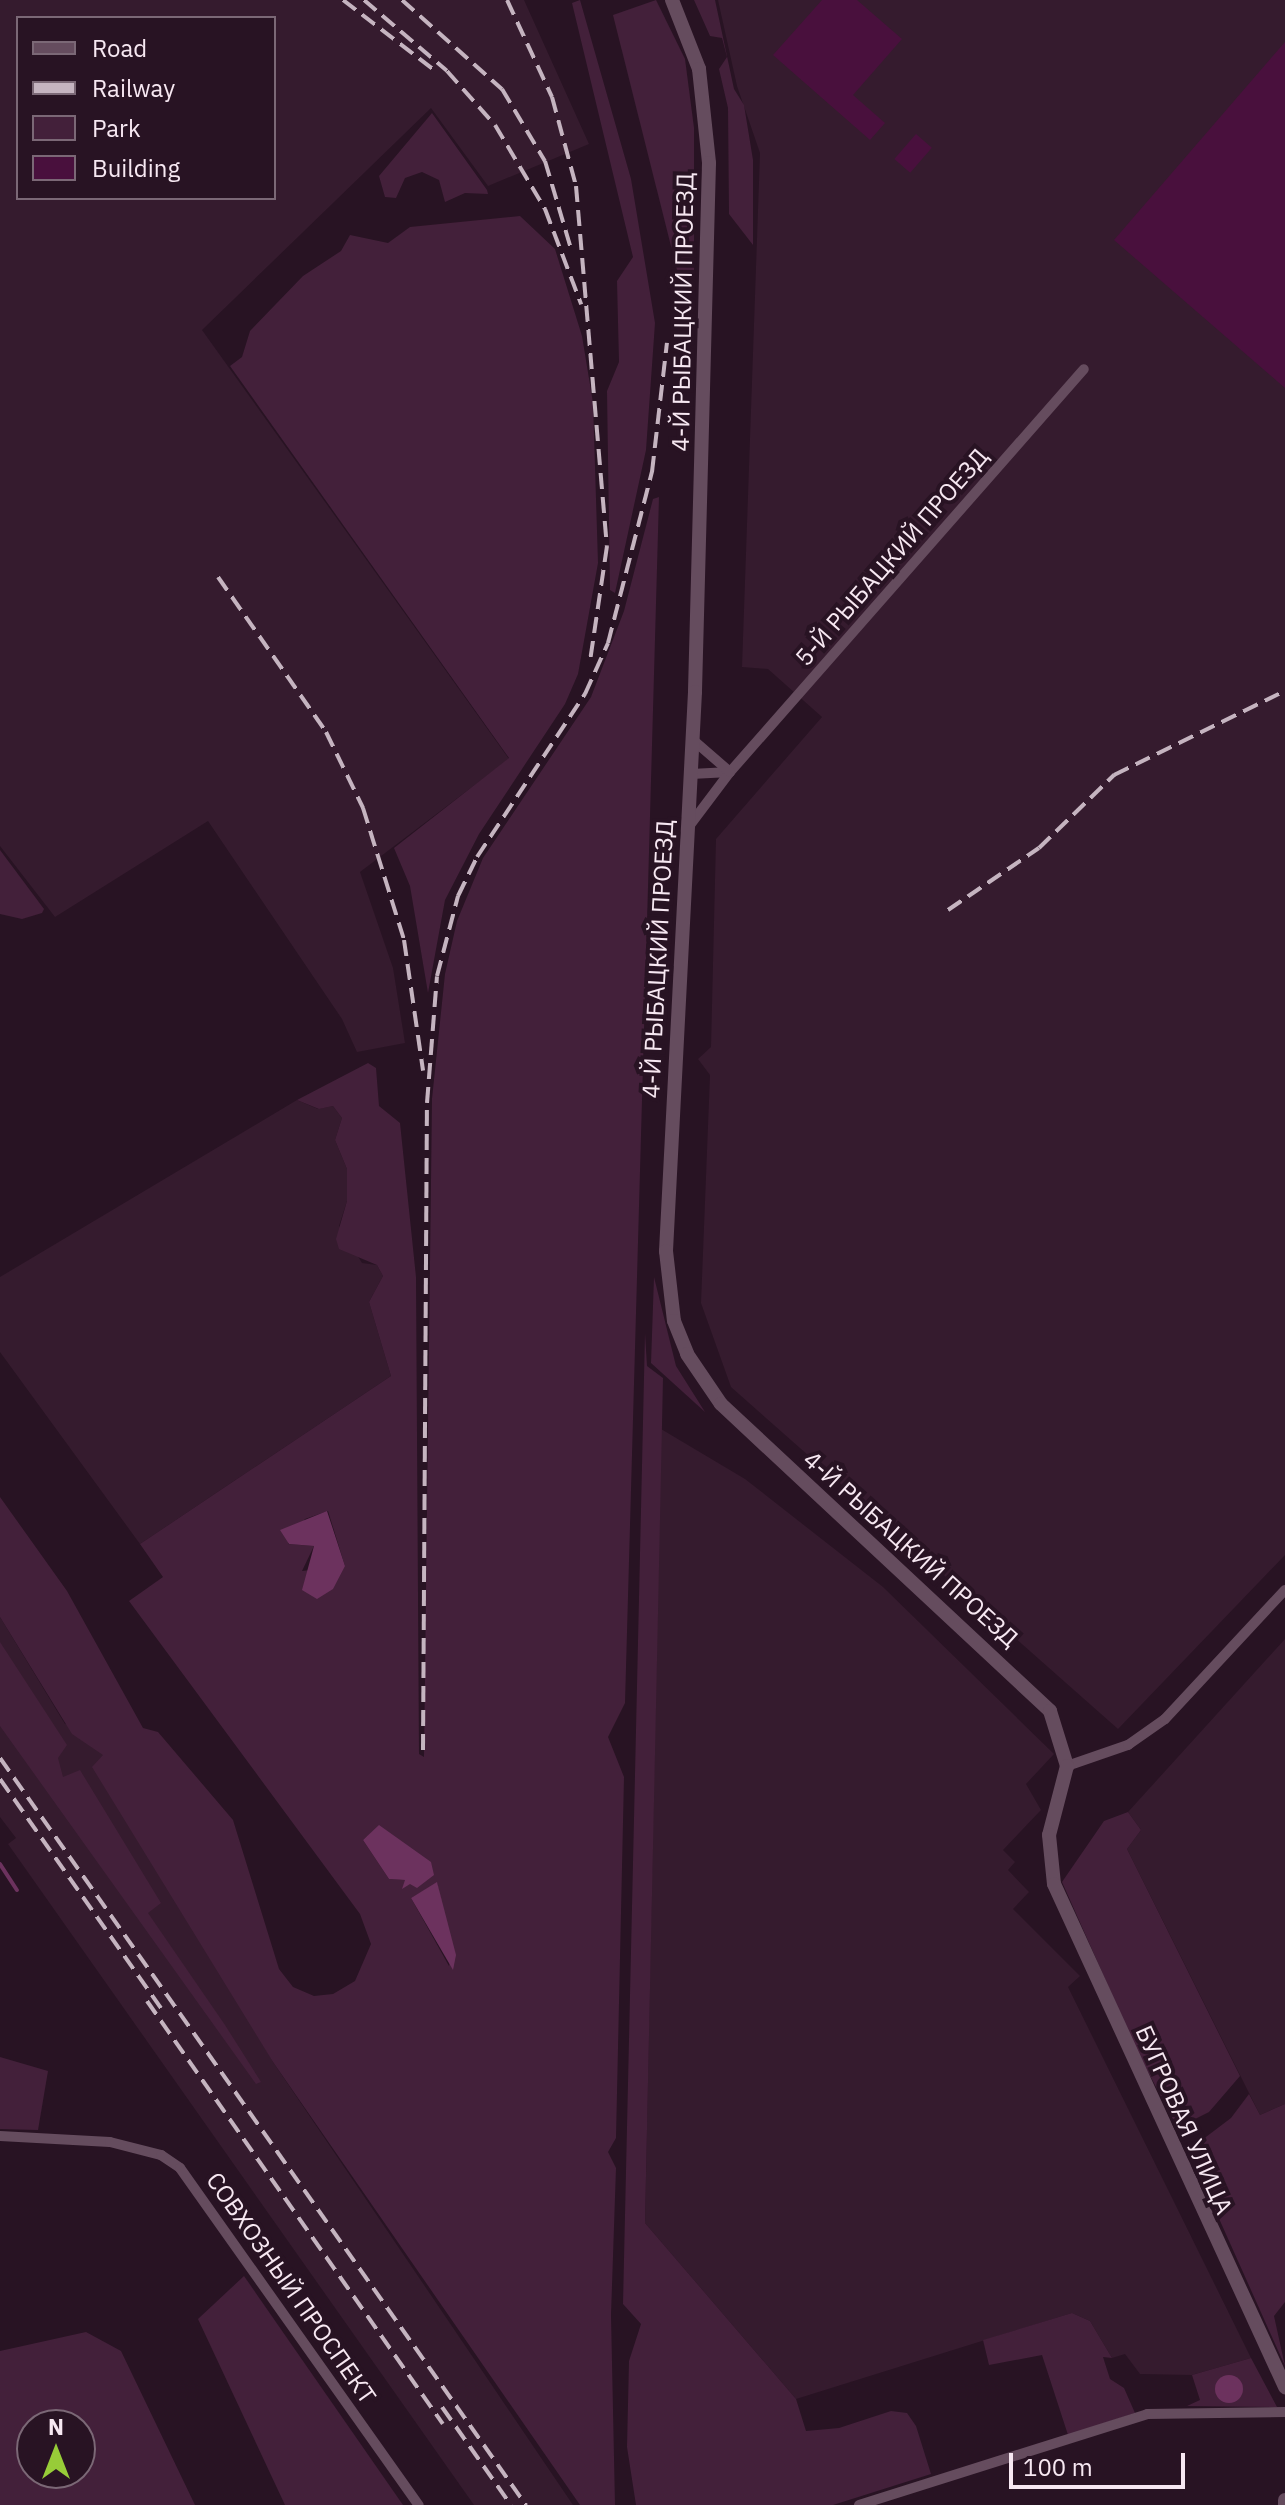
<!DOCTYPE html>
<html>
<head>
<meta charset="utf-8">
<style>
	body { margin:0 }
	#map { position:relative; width:1285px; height:2505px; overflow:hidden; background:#281323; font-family:"IBM Plex Sans",sans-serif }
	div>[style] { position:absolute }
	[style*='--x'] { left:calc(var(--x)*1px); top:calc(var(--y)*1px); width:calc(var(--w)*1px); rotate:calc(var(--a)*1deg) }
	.built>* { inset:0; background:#351b2e }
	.green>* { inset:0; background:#43203a }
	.water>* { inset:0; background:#6c325e }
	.round { border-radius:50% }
	.stream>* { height:4px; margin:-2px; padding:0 2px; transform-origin:2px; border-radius:2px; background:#6c325e }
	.building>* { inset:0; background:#49103d; transform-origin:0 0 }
	.street>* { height:10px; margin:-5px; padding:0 5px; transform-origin:5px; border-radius:5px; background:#654c5e }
	.secondary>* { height:14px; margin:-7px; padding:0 7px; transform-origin:7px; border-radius:7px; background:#654c5e }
	.rail>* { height:4px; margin-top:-2px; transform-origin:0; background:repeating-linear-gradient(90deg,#c5b4c0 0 16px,transparent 0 24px) }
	span { translate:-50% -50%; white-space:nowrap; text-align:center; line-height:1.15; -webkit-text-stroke:8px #281323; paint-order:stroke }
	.street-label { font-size:24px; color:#f7e8f2 }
	.legend { position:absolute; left:16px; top:16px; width:260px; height:184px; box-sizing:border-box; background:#281323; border:2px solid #7b6876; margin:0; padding:10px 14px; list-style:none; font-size:24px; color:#f7e8f2 }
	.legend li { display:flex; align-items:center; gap:16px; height:40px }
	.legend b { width:40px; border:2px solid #7b6876 }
	.north { position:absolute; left:16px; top:2409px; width:80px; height:80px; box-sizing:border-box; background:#281323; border:2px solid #7b6876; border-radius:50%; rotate:0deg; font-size:22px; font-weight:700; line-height:32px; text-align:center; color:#f7e8f2 }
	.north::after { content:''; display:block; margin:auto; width:28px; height:36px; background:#97cc38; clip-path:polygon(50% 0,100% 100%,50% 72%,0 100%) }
	.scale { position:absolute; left:1009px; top:2453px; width:176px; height:36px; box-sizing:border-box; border:4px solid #f7e8f2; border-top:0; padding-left:10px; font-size:24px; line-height:28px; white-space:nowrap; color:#f7e8f2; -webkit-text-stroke:6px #281323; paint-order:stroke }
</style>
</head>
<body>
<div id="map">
	<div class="built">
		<div style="clip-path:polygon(evenodd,0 0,524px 0,589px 144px,488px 186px,431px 108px,202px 330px,509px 759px,360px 872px,393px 968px,405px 1043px,357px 1052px,342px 1019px,208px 821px,55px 917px,0 846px,0 0,18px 18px,274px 18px,274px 198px,18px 198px,18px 18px)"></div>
		<div style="clip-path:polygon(718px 0,1285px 0,1285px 1555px,1118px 1729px,731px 1387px,701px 1303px,710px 1075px,698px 1059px,711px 1047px,716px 839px,822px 717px,768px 669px,742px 667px,760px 153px,737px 86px)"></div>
		<div style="clip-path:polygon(297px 1100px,318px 1109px,333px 1106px,342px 1118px,335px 1140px,347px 1169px,347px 1201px,339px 1226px,362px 1263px,377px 1265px,383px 1276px,369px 1302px,391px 1376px,140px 1544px,0 1352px,0 1277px)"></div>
		<div style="clip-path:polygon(661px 1429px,745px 1479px,883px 1587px,1054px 1754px,1026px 1784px,1041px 1810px,1003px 1850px,1015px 1862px,1008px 1870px,1029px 1892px,1013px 1909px,1080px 1976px,1068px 1987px,1251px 2358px,1192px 2375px,1140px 2374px,1125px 2354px,1112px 2358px,1090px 2321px,1072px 2313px,796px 2399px,645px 2223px)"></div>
		<div style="clip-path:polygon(0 1617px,65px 1724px,92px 1727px,273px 2062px,573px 2505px,474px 2505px,8px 1844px,16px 1838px,0 1817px)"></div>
		<div style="clip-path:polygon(1285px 1639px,1285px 2104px,1260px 2115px,1127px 1849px,1141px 1830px,1128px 1812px)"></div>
	</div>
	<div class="green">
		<div style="clip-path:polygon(580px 0,631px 179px,655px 323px,646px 450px,615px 593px,610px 590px,607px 391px,619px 362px,617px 281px,633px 257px,572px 3px)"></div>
		<div style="clip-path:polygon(656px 0,685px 59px,694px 128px,694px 271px,679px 278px,613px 15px)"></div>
		<div style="clip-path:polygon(694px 0,715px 0,734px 89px,744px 105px,753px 160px,753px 245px,729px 214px,728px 108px,719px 69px,727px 57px,722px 38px,710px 36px)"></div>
		<div style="clip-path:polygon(432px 113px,487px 190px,488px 194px,465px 193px,445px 202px,439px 180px,422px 172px,405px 178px,396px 198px,385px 197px,379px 176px)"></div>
		<div style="clip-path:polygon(520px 216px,555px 249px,582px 336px,593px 403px,598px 563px,578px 674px,565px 704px,479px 834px,445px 900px,428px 993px,410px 886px,394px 848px,509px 758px,230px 366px,242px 357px,250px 331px,303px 276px,341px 251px,350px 235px,388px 243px,410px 227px)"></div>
		<div style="clip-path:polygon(evenodd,659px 497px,625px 1703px,608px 1737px,624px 1777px,616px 2138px,608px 2152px,616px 2168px,611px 2315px,615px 2505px,580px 2505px,273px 2062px,92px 1767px,103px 1755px,72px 1734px,0 1617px,0 1497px,67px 1591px,143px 1728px,158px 1732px,233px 1820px,279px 1969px,293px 1987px,314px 1996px,333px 1994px,355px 1981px,371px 1944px,360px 1914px,129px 1601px,163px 1577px,140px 1544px,391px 1376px,369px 1302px,383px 1276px,377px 1265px,339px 1249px,336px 1239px,347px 1201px,347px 1169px,335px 1140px,342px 1118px,333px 1106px,319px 1109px,297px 1100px,368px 1063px,376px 1068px,379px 1106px,400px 1123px,416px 1277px,419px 1754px,424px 1757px,432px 1099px,445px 974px,457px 921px,483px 858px,591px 697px,624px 611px,653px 499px,659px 497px,328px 1511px,345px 1566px,302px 1571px,314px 1546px,288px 1544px,305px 1519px,328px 1511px,659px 497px,376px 1829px,410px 1883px,403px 1887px,406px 1880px,389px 1879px,363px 1840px,376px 1829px,659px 497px,437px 1883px,453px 1951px,449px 1966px,411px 1898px,437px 1883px)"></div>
		<div style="clip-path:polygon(0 850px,44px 909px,42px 913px,22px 919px,0 914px)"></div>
		<div style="clip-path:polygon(654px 1277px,676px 1366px,705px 1412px,651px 1363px)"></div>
		<div style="clip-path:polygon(645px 1333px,647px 1366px,663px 1378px,645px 2223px,796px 2399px,806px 2431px,839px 2428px,891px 2411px,907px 2413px,916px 2426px,931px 2474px,833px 2505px,636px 2505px,627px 2447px,629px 2361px,641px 2324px,623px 2304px)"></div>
		<div style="clip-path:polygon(0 1642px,67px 1745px,58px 1758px,63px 1777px,80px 1770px,161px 1903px,148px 1913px,225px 2025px,261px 2082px,256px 2084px,0 1726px)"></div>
		<div style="clip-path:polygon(1128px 1812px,1141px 1830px,1127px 1849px,1240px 2076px,1209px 2112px,1187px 2123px,1173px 2119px,1138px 2053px,1062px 1882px,1104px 1821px)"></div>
		<div style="clip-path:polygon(0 2057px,48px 2071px,38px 2130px,0 2129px)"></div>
		<div style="clip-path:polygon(1249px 2094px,1260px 2115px,1285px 2104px,1285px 2302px,1274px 2316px,1285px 2366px,1191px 2156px,1194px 2146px,1231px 2118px)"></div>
		<div style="clip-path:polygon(244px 2276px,403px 2505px,285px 2505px,198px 2319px)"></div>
		<div style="clip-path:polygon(1072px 2313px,1090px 2321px,1112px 2358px,1103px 2357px,1110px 2379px,1124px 2388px,1135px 2413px,1068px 2435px,1042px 2355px,989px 2365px,983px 2340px)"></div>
		<div style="clip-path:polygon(evenodd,86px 2332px,121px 2351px,195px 2505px,0 2505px,0 2351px,86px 2332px,32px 2425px,80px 2425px,80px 2473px,32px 2473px,32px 2425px)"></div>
		<div style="clip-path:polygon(1251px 2358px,1277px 2407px,1187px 2406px,1200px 2400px,1192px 2375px)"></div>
	</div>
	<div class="water">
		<div style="clip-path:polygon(327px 1511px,345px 1566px,333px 1589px,317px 1599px,302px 1590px,314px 1546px,289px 1544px,280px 1530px)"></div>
		<div style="clip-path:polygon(379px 1825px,431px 1862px,434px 1875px,417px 1888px,410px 1884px,402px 1889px,405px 1880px,389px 1879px,363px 1840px)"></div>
		<div style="clip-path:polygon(437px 1882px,456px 1955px,453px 1970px,411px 1898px)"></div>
		<div class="round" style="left:1215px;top:2375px;width:28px;height:28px"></div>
	</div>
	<div class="stream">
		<div style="--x:0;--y:1864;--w:31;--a:57"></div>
	</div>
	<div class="building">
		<div style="clip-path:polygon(822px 0,857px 0,902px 39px,853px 95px,885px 123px,870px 140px,773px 55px)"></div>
		<div style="clip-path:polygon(1285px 42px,1285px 388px,1114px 240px)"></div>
		<div style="left:916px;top:134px;width:21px;height:33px;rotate:41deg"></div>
	</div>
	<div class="street">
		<div style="--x:691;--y:774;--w:39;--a:-3"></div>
		<div style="--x:730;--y:772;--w:536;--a:-48.7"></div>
		<div style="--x:687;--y:829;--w:71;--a:-53"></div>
		<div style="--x:730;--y:772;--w:50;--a:-139"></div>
		<div style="--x:1067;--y:1766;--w:65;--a:-19"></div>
		<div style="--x:1128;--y:1745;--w:45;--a:-35.1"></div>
		<div style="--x:1165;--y:1719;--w:176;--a:-47.1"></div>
		<div style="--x:0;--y:2136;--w:110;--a:3.1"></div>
		<div style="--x:110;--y:2142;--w:53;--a:14.3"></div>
		<div style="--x:161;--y:2155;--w:23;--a:34"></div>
		<div style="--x:180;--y:2168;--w:413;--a:54.7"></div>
		<div style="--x:859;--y:2505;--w:302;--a:-17.5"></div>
		<div style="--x:1147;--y:2414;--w:138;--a:-0.8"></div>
	</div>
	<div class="secondary">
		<div style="--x:672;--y:0;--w:74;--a:68.6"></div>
		<div style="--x:699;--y:69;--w:95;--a:83.9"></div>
		<div style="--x:709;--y:163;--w:529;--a:91.52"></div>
		<div style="--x:695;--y:692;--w:560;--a:92.97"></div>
		<div style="--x:666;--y:1251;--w:70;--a:83.5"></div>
		<div style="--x:674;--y:1321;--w:35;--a:68"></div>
		<div style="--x:687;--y:1354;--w:60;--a:55.8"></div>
		<div style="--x:721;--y:1404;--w:450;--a:43"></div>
		<div style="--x:1050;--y:1711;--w:58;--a:72.8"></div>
		<div style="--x:1067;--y:1766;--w:71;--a:104.6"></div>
		<div style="--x:1049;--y:1835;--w:49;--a:84.2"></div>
		<div style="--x:1054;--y:1884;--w:554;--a:65.33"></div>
		<div style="--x:1285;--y:2505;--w:5;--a:-90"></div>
	</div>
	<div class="rail">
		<div style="--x:343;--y:0;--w:113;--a:37.5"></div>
		<div style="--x:364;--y:0;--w:109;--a:40.5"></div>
		<div style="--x:447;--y:71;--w:72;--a:48.4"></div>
		<div style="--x:495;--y:125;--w:98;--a:59.2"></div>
		<div style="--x:545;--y:209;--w:102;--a:69.2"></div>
		<div style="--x:402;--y:0;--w:134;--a:41.7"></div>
		<div style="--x:502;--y:89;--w:84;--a:59.2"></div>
		<div style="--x:545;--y:161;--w:92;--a:73.5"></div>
		<div style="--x:507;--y:0;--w:107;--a:65.1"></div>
		<div style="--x:552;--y:97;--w:92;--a:74.9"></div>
		<div style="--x:576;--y:186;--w:361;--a:85.1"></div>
		<div style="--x:607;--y:546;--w:116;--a:98.4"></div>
		<div style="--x:218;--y:577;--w:189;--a:55.1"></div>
		<div style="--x:326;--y:732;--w:85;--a:64"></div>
		<div style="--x:363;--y:808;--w:138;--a:72.7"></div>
		<div style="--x:404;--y:940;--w:132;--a:81.7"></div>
		<div style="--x:948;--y:910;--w:110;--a:-34.3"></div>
		<div style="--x:1039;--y:848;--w:105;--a:-44.2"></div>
		<div style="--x:1114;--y:775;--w:191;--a:-26.2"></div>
		<div style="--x:423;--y:1750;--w:647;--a:-89.65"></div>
		<div style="--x:427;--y:1103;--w:127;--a:-85.5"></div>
		<div style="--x:437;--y:976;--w:83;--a:-75.3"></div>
		<div style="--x:458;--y:896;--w:43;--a:-64"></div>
		<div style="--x:477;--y:857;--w:196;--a:-56.5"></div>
		<div style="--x:585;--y:694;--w:56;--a:-65.7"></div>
		<div style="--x:608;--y:643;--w:177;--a:-75.6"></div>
		<div style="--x:652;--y:472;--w:130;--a:-83.4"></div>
		<div style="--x:0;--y:1758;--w:914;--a:54.85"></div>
		<div style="--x:0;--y:1779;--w:280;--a:54.9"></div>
		<div style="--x:147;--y:2001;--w:516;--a:55.02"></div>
		<div style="--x:442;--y:2407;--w:120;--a:54.9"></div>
	</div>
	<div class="street-label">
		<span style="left:683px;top:312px;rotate:-89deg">4-Й РЫБАЦКИЙ ПРОЕЗД</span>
		<span style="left:892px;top:557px;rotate:-49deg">5-Й РЫБАЦКИЙ ПРОЕЗД</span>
		<span style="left:658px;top:959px;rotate:-87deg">4-Й РЫБАЦКИЙ ПРОЕЗД</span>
		<span style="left:911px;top:1549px;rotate:42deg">4-Й РЫБАЦКИЙ ПРОЕЗД</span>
		<span style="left:1184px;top:2120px;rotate:66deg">БУГРОВАЯ УЛИЦА</span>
		<span style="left:291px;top:2288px;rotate:55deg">СОВХОЗНЫЙ ПРОСПЕКТ</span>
	</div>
	<ul class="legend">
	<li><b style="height:10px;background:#654c5e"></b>Road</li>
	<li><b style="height:10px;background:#c5b4c0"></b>Railway</li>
	<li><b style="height:22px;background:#43203a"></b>Park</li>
	<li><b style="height:22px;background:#49103d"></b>Building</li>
	</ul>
	<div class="north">N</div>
	<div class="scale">100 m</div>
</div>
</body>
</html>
